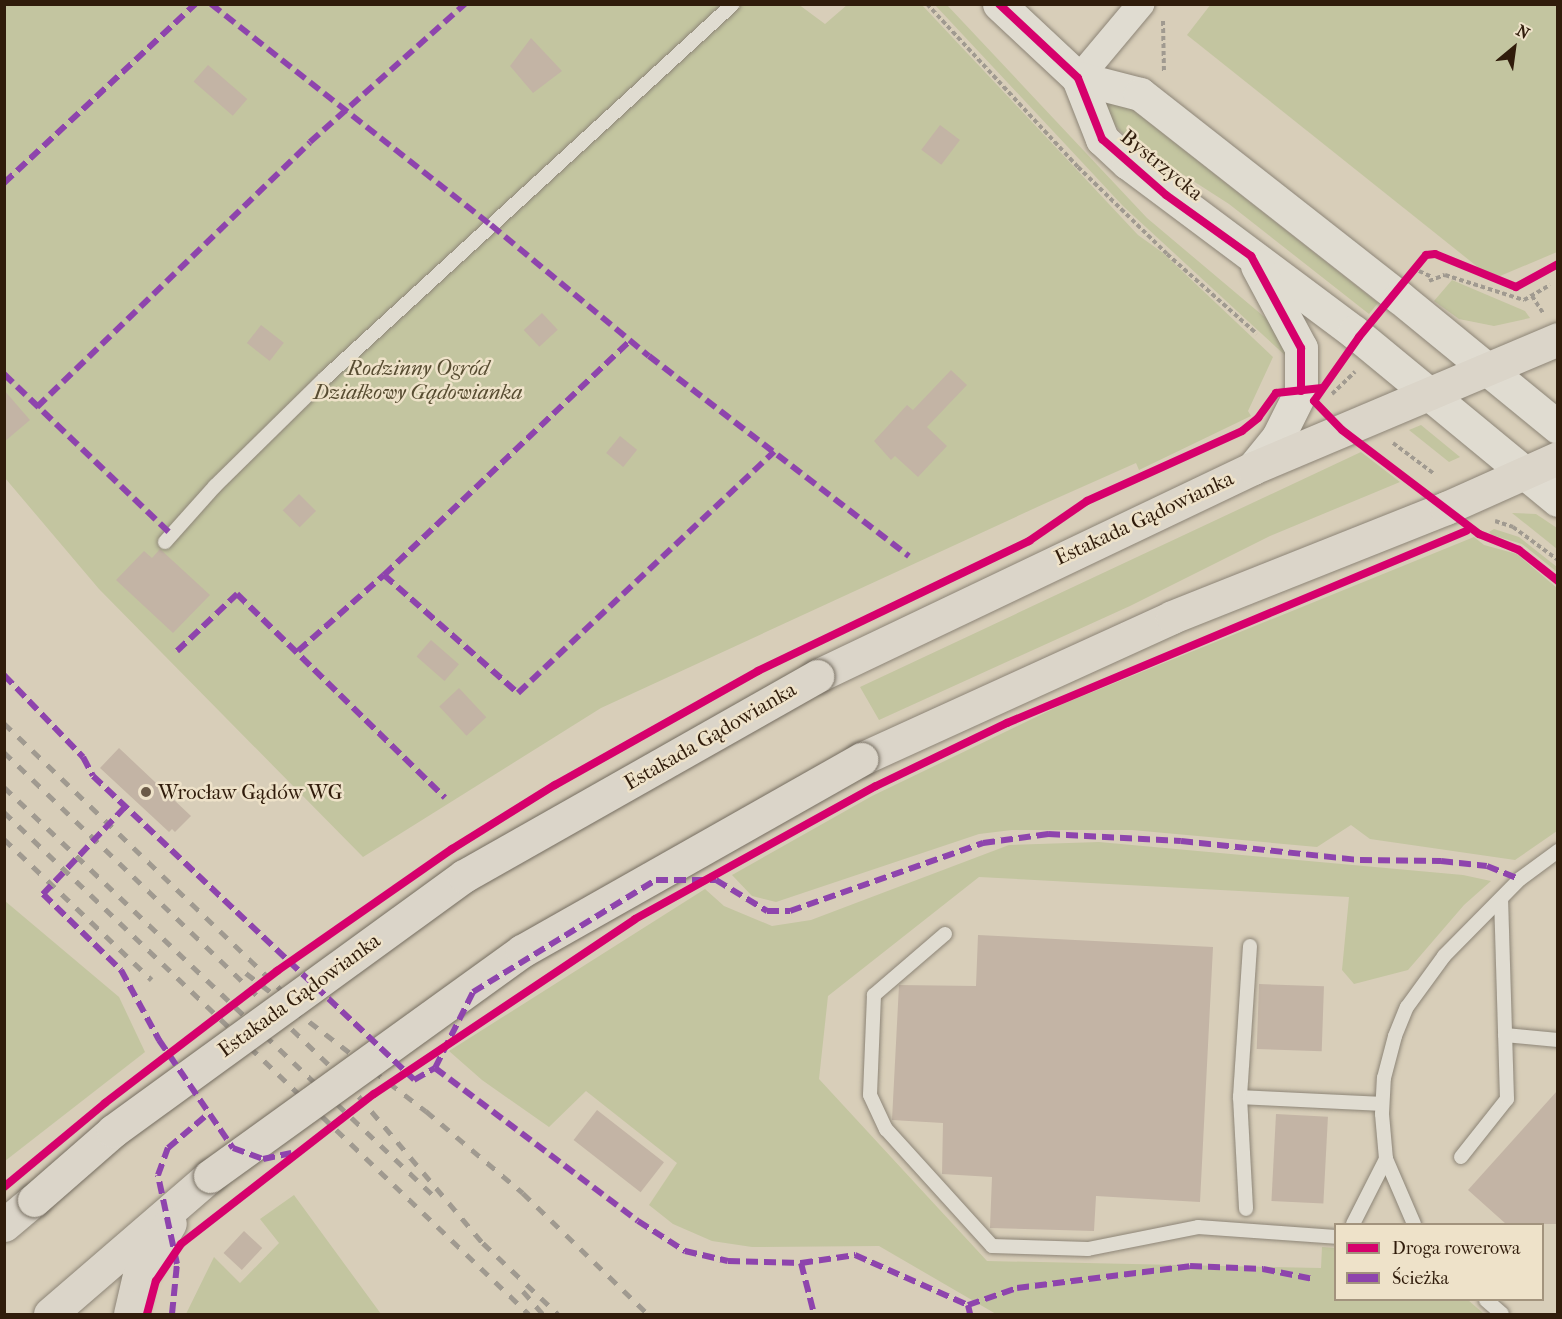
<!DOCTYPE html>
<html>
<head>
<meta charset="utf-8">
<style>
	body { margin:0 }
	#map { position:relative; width:1562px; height:1319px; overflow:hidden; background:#d8ceb9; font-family:"IM FELL French Canon",serif }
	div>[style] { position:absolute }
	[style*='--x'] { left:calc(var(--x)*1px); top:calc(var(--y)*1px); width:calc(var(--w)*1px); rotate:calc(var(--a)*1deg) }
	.green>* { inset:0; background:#c3c5a0 }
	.building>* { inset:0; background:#c3b4a5; transform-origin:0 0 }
	.path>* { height:4px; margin-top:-2px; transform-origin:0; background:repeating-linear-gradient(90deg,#a09a90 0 4.5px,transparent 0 7.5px) }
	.roads { filter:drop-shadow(0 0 2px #8d8577) drop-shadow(0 0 2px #8d8577) }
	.lane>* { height:14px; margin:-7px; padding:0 7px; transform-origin:7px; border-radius:7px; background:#e0dcd1 }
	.street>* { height:27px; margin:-13.5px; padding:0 13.5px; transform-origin:13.5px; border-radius:13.5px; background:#e0dcd1 }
	.secondary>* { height:33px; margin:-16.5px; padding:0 16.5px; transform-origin:16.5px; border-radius:16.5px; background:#e0dcd1 }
	.primary>* { height:33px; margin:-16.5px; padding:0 16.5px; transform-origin:16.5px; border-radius:16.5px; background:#dbd5c9 }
	.rail>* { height:4.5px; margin-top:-2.25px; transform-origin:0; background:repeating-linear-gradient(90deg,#a09a90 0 10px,transparent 0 20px) }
	.bridges { filter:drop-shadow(0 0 2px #756d60) drop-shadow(0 0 2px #756d60) }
	.primary-bridge>* { height:33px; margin:-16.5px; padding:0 16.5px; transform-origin:16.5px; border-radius:16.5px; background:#dbd5c9 }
	.quiet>* { height:6px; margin-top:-3px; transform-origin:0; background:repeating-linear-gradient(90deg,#8e44ad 0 12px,transparent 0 18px) }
	.cycleway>* { height:8px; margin:-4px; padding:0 4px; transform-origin:4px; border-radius:4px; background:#d6006c }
	.dots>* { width:16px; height:16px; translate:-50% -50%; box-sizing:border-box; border:3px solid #eee2c9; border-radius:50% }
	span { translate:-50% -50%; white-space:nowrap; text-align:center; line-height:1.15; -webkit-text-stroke:5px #eee2c9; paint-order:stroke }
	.street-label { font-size:21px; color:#301c0b }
	.park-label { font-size:21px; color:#574c31; font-style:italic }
	.poi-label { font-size:21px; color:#301c0b }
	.left { translate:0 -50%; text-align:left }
	.frame { position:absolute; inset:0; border:6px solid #301c0b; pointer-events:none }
	.legend { position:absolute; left:1334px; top:1223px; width:210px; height:78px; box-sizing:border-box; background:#eee2c9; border:2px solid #a2937d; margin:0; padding:8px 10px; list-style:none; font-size:18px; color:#301c0b }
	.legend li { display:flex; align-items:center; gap:12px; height:30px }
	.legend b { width:30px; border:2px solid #a2937d }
	.north { position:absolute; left:1484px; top:18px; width:60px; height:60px; -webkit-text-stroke:4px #eee2c9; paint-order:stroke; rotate:29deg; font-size:16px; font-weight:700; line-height:24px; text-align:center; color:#301c0b }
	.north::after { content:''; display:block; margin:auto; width:21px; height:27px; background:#301c0b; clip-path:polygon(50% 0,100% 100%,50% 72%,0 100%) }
</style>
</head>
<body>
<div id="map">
	<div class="green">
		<div style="clip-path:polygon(798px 4px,825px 24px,847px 5px,922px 5px,1138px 235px,1163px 253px,1273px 357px,1248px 411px,1251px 416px,1139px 470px,1136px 463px,1046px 503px,601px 708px,363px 857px,99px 589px,5px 478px,4px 5px)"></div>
		<div style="clip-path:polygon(1211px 4px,1557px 5px,1557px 252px,1500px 276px,1484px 272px,1187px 35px)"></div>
		<div style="clip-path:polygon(935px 5px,947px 5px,1147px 218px,1268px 320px,1288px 358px,1123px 206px)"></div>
		<div style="clip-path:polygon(1118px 98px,1378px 303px,1369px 314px,1229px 204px,1131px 141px,1108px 119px,1102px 100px)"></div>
		<div style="clip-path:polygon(1452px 280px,1525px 311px,1530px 318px,1494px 326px,1459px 319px,1434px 301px)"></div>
		<div style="clip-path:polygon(1421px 425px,1460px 457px,1449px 462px,1409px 430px)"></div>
		<div style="clip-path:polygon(1361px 452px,1400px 482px,1270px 536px,1130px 606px,879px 720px,860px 687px)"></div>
		<div style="clip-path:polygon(1512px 513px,1536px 514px,1557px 528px,1557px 549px)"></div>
		<div style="clip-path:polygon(1494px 529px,1519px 537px,1557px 567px,1557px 572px,1522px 544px,1492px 535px,1489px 532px)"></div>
		<div style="clip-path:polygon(1474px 537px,1484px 545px,1517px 554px,1557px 588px,1557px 831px,1515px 860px,1370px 839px,1351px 825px,1317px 847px,1132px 830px,1012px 830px,979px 834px,776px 902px,752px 896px,732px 875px,872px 796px,1063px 704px)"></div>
		<div style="clip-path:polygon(1099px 842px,1463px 875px,1491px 881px,1464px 905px,1408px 970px,1354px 984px,1342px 970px,1349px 897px,979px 877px,828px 996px,819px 1079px,987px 1261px,1321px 1268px,1322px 1247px,1335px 1248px,1336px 1300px,1468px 1300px,1484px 1314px,996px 1314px,879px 1246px,752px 1247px,712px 1241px,673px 1224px,649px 1205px,677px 1163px,586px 1091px,549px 1127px,482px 1080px,449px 1051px,705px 889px,724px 906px,772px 926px,811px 920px,1009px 845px)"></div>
		<div style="clip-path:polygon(5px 901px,119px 997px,145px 1052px,5px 1161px)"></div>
		<div style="clip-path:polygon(294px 1195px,381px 1314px,186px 1314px,214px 1257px,240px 1283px,279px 1243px,260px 1219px)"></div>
	</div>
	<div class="building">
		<div style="clip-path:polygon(531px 38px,562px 71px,533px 93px,510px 66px)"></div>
		<div style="left:208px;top:65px;width:52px;height:22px;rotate:41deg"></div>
		<div style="left:940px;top:125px;width:25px;height:31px;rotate:37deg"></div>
		<div style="left:542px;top:313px;width:23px;height:25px;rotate:47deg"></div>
		<div style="left:261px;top:325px;width:29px;height:23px;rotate:38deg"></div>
		<div style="clip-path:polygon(951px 370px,967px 385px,927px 427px,947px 446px,918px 477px,895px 456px,891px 460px,874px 441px,907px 405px,913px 410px)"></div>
		<div style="clip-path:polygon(4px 390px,30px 420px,4px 442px)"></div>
		<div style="left:620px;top:436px;width:22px;height:22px;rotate:39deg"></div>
		<div style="left:299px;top:494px;width:24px;height:23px;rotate:45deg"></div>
		<div style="clip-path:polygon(160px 549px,210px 595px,173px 633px,116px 580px,144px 551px,152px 558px)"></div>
		<div style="left:431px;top:640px;width:37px;height:22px;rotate:41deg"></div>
		<div style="left:459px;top:688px;width:40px;height:27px;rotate:47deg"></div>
		<div style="clip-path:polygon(119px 748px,191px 816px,175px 832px,172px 829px,169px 832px,100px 768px)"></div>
		<div style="clip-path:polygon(978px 935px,1213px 947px,1200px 1202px,1096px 1196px,1094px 1231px,990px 1228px,992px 1177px,942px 1174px,943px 1123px,892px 1120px,899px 985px,976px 986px)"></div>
		<div style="left:1259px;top:984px;width:65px;height:65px;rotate:2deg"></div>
		<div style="clip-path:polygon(1557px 1091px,1557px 1224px,1506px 1224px,1468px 1190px)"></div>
		<div style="left:597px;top:1110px;width:85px;height:38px;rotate:38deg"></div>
		<div style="left:1276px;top:1114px;width:52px;height:87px;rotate:3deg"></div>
		<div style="left:244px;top:1231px;width:25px;height:30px;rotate:43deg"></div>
	</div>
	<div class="path">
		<div style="--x:927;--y:4;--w:222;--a:47.2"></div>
		<div style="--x:1078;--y:167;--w:124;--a:44.3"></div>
		<div style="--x:1167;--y:254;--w:120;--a:41.6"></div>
		<div style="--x:1163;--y:21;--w:52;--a:88.9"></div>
		<div style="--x:1419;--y:271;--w:14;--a:25"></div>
		<div style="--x:1429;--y:281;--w:17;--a:-21"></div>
		<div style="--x:1445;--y:275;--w:83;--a:17.6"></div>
		<div style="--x:1524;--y:300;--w:30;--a:-30"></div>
		<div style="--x:1532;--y:296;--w:20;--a:57"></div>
		<div style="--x:1332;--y:394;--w:32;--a:-44"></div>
		<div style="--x:1393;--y:443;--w:50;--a:36.9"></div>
		<div style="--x:1495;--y:521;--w:19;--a:18"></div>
		<div style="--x:1513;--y:527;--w:56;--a:36.3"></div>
	</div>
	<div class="roads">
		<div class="lane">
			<div style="--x:165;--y:542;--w:75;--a:-48.2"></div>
			<div style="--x:215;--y:486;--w:154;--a:-44.5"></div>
			<div style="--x:325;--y:378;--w:553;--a:-42.51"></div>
			<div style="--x:945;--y:934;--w:94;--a:139.3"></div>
			<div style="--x:874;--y:995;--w:100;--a:92.3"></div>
			<div style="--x:870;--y:1095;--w:38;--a:65"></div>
			<div style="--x:886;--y:1129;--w:158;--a:47.8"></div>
			<div style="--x:992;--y:1246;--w:96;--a:1.8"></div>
			<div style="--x:1088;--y:1249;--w:112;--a:-11.3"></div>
			<div style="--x:1198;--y:1227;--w:138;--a:4.1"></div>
			<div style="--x:1250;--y:946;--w:151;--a:93.8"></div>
			<div style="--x:1240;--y:1097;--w:142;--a:2.8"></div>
			<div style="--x:1505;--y:1035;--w:53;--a:5.4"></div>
			<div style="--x:1240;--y:1097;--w:112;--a:86.9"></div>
			<div style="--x:1461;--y:1157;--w:74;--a:-51.6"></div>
			<div style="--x:1507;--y:1099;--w:199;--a:-91.7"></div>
			<div style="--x:1353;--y:1224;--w:73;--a:-63.1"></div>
			<div style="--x:1414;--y:1224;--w:71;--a:-113.3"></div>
			<div style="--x:1386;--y:1159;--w:45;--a:-95.1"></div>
			<div style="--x:1382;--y:1114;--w:36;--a:-87"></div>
			<div style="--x:1384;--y:1078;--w:43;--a:-75.3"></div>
			<div style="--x:1395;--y:1036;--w:31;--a:-68"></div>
			<div style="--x:1407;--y:1007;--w:63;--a:-54"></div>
			<div style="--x:1444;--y:956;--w:108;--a:-45.4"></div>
			<div style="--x:1520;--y:879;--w:47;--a:-36.4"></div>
			<div style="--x:1486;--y:1300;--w:21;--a:41"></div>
		</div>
		<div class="street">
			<div style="--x:1078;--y:78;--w:97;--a:-50"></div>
		</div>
		<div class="secondary">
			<div style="--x:999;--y:4;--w:108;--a:43.1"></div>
			<div style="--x:1078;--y:78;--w:66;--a:68.5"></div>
			<div style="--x:1102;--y:139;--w:35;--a:43"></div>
			<div style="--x:1128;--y:163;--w:282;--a:36.8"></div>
			<div style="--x:1354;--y:332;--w:264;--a:39.5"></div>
			<div style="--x:1078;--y:78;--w:64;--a:14.5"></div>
			<div style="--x:1140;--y:94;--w:329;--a:38.1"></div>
			<div style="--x:1399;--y:297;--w:205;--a:39.3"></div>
			<div style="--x:1253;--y:468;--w:40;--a:-51"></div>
			<div style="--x:1278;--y:437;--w:51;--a:-63.4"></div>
			<div style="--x:1301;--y:391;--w:43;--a:-90"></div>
			<div style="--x:1301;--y:348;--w:93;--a:-118.2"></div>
		</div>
		<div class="primary">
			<div style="--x:817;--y:676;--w:483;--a:-25.5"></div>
			<div style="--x:1253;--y:468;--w:331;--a:-22.9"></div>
			<div style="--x:861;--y:759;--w:342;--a:-24.5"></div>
			<div style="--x:1172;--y:617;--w:295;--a:-21.7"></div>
			<div style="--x:1446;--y:508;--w:123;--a:-24.1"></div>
			<div style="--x:4;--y:1225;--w:39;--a:-40"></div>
			<div style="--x:50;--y:1314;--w:211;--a:-40.8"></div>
			<div style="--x:130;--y:1314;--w:39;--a:-77"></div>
			<div style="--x:139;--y:1276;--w:61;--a:-59.7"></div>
		</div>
	</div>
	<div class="rail">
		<div style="--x:4;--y:723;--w:398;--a:43.9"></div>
		<div style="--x:4;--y:752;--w:475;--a:43.9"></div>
		<div style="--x:346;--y:1081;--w:212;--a:49.8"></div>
		<div style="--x:483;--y:1243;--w:103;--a:43.4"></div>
		<div style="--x:4;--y:787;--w:595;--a:43.57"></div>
		<div style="--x:4;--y:812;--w:726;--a:43.72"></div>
		<div style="--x:4;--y:839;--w:204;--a:43.6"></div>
		<div style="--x:246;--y:973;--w:227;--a:37.5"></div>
		<div style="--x:426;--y:1111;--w:127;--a:40.2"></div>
		<div style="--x:523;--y:1193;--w:174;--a:44.1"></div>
		<div style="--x:523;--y:1291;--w:30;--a:49"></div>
	</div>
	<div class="bridges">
		<div class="primary-bridge">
			<div style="--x:210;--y:1176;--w:385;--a:-35.8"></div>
			<div style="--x:522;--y:951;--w:390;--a:-29.5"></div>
			<div style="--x:34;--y:1200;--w:105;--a:-41.1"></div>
			<div style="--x:113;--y:1131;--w:434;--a:-36"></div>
			<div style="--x:464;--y:876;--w:406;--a:-29.5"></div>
		</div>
	</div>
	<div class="quiet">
		<div style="--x:211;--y:4;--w:357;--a:38.3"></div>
		<div style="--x:491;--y:225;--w:205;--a:39.7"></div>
		<div style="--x:649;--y:356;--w:328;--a:37.6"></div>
		<div style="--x:4;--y:183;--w:262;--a:-43.1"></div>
		<div style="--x:4;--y:374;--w:233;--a:43.8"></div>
		<div style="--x:37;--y:407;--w:380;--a:-44.1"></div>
		<div style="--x:310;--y:142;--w:208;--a:-41.7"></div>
		<div style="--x:384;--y:575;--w:341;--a:-43.6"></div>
		<div style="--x:177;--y:651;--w:83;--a:-43.5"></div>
		<div style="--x:237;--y:594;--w:291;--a:44.4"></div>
		<div style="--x:298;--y:651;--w:115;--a:-41.5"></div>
		<div style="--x:384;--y:575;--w:179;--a:41.4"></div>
		<div style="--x:518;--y:693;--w:352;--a:-43.3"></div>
		<div style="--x:4;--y:675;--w:114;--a:46.1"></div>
		<div style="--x:83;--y:757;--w:21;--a:62"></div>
		<div style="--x:93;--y:776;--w:442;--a:43.4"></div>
		<div style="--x:414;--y:1080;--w:24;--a:-30"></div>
		<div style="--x:435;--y:1068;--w:85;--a:-63.4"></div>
		<div style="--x:473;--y:992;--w:215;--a:-31.5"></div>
		<div style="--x:656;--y:880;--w:60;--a:0"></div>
		<div style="--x:716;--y:880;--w:60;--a:31.3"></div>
		<div style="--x:767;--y:911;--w:23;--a:0"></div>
		<div style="--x:790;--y:911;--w:205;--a:-19.4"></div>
		<div style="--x:983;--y:843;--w:66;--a:-7.9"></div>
		<div style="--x:1048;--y:834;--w:133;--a:3"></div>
		<div style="--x:1181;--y:841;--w:180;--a:6.1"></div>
		<div style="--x:1360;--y:860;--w:81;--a:0.7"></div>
		<div style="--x:1441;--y:861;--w:46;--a:6.2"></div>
		<div style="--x:1487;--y:866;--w:35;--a:22"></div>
		<div style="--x:125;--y:807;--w:120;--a:133.3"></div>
		<div style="--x:43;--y:894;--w:109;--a:44.3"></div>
		<div style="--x:121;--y:970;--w:80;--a:61.5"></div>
		<div style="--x:159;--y:1040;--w:131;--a:55.6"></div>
		<div style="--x:233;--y:1148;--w:32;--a:20"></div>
		<div style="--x:263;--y:1159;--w:29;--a:-12"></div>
		<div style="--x:435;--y:1068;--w:254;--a:37"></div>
		<div style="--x:638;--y:1221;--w:56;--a:32.6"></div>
		<div style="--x:685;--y:1251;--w:44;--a:13.1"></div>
		<div style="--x:728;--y:1261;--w:73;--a:1.6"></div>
		<div style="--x:801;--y:1263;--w:55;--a:-8.4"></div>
		<div style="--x:855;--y:1255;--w:124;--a:23.9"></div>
		<div style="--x:968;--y:1305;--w:9;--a:77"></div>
		<div style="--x:801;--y:1263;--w:53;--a:75.7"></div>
		<div style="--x:968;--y:1305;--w:52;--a:-19.1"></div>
		<div style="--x:1017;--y:1288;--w:174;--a:-7.2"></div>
		<div style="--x:1190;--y:1266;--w:73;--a:2.4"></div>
		<div style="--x:1263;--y:1269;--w:51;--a:11.3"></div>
		<div style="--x:172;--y:1314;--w:50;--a:-84.3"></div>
		<div style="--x:177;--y:1264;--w:91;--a:-102.1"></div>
		<div style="--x:158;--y:1175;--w:29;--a:-70"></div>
		<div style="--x:168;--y:1148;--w:54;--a:-40.5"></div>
	</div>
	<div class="cycleway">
		<div style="--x:999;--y:4;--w:108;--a:43.1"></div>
		<div style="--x:1078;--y:78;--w:66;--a:68.5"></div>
		<div style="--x:1102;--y:139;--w:85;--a:41.2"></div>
		<div style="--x:1166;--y:195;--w:105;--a:35.7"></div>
		<div style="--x:1251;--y:256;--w:105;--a:61.5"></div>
		<div style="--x:1301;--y:348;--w:43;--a:90"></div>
		<div style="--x:1558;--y:264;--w:48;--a:151.3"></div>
		<div style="--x:1516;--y:287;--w:87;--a:-157.8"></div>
		<div style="--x:1435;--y:254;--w:9;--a:174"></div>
		<div style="--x:1426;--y:255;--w:106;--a:129.3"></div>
		<div style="--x:1359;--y:337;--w:78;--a:125.1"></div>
		<div style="--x:1314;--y:401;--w:40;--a:46"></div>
		<div style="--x:1342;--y:430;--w:172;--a:37.2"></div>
		<div style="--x:1479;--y:534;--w:43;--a:21.8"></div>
		<div style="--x:1519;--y:550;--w:50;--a:38.5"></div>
		<div style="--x:4;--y:1187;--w:131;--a:-39.7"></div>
		<div style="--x:105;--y:1103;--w:217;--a:-37.5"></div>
		<div style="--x:277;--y:971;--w:213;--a:-34.9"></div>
		<div style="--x:452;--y:849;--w:121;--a:-31.9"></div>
		<div style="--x:555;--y:785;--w:233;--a:-29.3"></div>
		<div style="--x:758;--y:671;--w:301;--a:-25.6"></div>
		<div style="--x:1029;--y:541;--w:70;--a:-34.6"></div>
		<div style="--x:1087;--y:501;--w:170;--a:-24.3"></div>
		<div style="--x:1242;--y:431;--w:21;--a:-39"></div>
		<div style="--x:1258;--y:418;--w:31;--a:-54"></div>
		<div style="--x:1276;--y:393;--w:46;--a:-6.2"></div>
		<div style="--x:147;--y:1314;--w:34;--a:-75"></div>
		<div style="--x:156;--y:1281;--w:45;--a:-56"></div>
		<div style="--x:181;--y:1244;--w:244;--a:-37.9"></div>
		<div style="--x:374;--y:1094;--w:314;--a:-33.8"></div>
		<div style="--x:635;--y:919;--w:275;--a:-28.9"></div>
		<div style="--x:876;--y:786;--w:145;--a:-25.7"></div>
		<div style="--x:1007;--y:723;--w:498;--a:-22.7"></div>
	</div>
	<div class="dots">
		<div style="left:146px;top:792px;background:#6b5a48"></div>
	</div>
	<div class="street-label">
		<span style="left:1162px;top:165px;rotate:39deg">Bystrzycka</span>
		<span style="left:1144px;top:518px;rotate:-25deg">Estakada Gądowianka</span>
		<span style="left:710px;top:736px;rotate:-30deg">Estakada Gądowianka</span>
		<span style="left:299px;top:995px;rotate:-36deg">Estakada Gądowianka</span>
	</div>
	<div class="park-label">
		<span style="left:418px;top:380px">Rodzinny Ogród<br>Działkowy Gądowianka</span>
	</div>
	<div class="poi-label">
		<span class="left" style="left:158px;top:792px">Wrocław Gądów WG</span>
	</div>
	<div class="frame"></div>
	<ul class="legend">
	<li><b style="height:8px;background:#d6006c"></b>Droga rowerowa</li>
	<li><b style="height:8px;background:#8e44ad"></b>Ścieżka</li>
	</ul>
	<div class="north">N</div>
</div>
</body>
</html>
